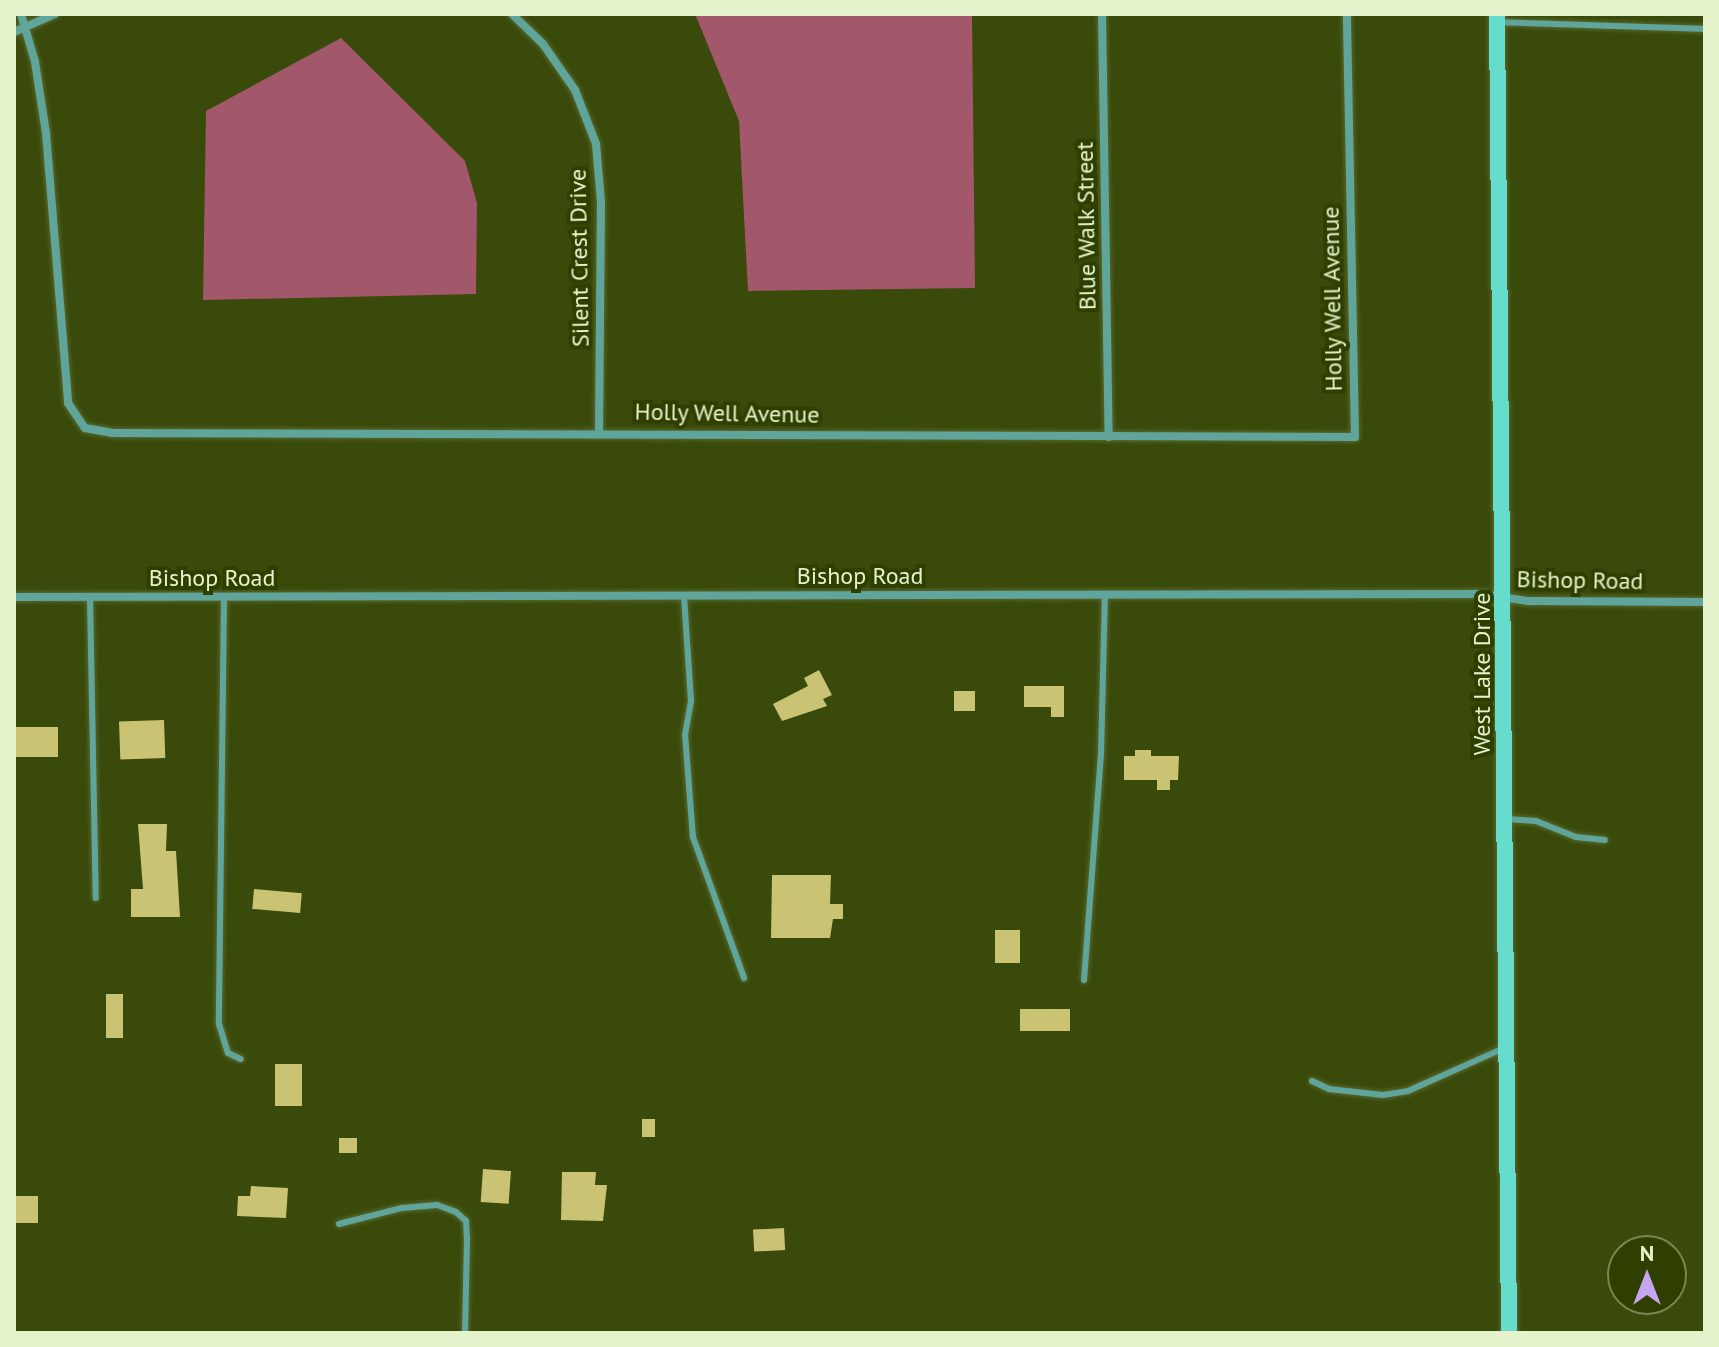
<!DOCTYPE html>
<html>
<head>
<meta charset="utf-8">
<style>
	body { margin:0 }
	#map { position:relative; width:1719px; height:1347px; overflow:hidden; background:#394a0a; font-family:"PT Sans",sans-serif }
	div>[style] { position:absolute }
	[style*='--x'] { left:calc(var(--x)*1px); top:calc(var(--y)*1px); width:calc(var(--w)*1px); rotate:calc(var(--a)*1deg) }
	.water>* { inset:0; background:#a2576b }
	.building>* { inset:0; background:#cbc374; transform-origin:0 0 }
	.roads { filter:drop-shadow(0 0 2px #58682d) drop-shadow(0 0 2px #58682d) }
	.lane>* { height:6px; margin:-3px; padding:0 3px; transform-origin:3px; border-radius:3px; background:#5fa59b }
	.street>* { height:8px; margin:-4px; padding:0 4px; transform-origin:4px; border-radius:4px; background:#5fa59b }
	.secondary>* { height:16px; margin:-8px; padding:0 8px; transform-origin:8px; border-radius:8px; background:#66dccd }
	span { translate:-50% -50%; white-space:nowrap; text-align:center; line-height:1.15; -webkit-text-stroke:8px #2f3f00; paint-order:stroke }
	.street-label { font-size:24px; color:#e4f3cb }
	.frame { position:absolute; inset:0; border:16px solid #e4f3cb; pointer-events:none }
	.north { position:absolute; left:1607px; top:1235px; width:80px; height:80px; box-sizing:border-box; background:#2f3f00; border:2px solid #778751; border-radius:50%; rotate:0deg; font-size:22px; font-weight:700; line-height:32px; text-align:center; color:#e4f3cb }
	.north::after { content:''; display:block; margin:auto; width:28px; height:36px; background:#c6a6f0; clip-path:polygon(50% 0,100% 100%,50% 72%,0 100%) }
</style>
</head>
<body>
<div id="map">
	<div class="water">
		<div style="clip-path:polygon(695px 14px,972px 14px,975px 288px,748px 291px,739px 121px)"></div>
		<div style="clip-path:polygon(341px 38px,465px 161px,477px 203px,476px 294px,203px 300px,206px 111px)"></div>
	</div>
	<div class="building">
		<div style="clip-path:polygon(819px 670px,832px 695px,823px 699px,827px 706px,782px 721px,773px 704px,808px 686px,804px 678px)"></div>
		<div style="clip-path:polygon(1024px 686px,1064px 686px,1064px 717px,1051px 717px,1051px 707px,1024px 707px)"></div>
		<div style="left:975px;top:691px;width:20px;height:21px;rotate:90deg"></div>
		<div style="left:164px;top:720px;width:38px;height:45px;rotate:88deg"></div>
		<div style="left:58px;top:727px;width:30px;height:44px;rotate:90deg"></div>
		<div style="clip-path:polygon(1135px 750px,1151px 750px,1151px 756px,1179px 756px,1178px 780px,1170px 780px,1170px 790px,1157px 790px,1157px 780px,1124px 780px,1124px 756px,1135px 756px)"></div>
		<div style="clip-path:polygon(138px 824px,167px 824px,166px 851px,176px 851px,180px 917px,131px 917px,131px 889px,143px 889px)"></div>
		<div style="clip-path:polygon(772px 875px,831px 875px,830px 904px,843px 904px,843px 919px,833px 919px,830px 938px,771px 938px)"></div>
		<div style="left:254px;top:889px;width:48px;height:20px;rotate:5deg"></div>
		<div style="left:995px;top:930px;width:25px;height:33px"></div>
		<div style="left:106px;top:994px;width:17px;height:44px"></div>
		<div style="left:1070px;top:1009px;width:22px;height:50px;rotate:90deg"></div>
		<div style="left:275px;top:1064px;width:27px;height:42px"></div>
		<div style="left:642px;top:1119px;width:13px;height:18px"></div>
		<div style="left:339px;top:1138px;width:18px;height:15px"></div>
		<div style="left:483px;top:1169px;width:28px;height:33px;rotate:4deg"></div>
		<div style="clip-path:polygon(562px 1172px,596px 1172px,595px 1185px,607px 1185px,603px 1221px,561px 1220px)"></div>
		<div style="clip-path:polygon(251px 1186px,288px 1188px,286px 1218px,237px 1216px,238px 1196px,250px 1196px)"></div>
		<div style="left:14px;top:1196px;width:24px;height:27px"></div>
		<div style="left:784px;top:1228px;width:22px;height:31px;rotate:87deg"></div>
	</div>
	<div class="roads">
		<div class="lane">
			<div style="--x:1497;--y:22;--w:208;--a:1.9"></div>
			<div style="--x:684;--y:596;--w:105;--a:86.2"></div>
			<div style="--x:691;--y:701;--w:34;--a:100"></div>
			<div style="--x:685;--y:734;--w:103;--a:85.6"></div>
			<div style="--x:693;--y:837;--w:150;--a:70.1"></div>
			<div style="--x:90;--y:598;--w:300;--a:88.9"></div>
			<div style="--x:224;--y:598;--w:426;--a:90.7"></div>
			<div style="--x:219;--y:1024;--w:30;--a:73"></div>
			<div style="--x:228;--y:1053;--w:14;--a:25"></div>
			<div style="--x:1507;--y:819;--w:29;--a:4"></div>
			<div style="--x:1536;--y:821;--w:43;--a:21.8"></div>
			<div style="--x:1576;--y:837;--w:29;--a:6"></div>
			<div style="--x:1084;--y:980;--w:226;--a:-85.7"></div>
			<div style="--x:1101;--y:755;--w:159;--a:-88.6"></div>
			<div style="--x:1312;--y:1081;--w:19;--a:25"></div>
			<div style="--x:1329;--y:1089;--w:54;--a:6.3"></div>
			<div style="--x:1383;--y:1095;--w:25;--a:-9"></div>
			<div style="--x:1408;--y:1091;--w:105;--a:-24.1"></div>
			<div style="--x:339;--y:1224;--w:65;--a:-14.3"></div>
			<div style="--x:402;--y:1208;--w:35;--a:-5"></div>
			<div style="--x:437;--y:1205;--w:20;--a:20"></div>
			<div style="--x:456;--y:1212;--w:13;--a:42"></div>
			<div style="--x:466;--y:1221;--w:18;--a:87"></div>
			<div style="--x:467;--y:1239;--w:94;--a:91.2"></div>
		</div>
		<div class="street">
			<div style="--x:21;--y:14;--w:50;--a:73.7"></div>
			<div style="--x:35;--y:62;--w:72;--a:81.2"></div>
			<div style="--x:46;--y:133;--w:271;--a:85.3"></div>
			<div style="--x:68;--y:403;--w:30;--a:56"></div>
			<div style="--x:85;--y:428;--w:27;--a:10"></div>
			<div style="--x:112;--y:433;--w:1243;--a:0.18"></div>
			<div style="--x:1355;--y:437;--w:423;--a:-91.1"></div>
			<div style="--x:512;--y:14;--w:43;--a:44.1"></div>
			<div style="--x:543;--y:44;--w:56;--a:55.2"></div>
			<div style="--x:575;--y:90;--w:58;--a:68.7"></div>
			<div style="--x:596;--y:144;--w:58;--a:85.1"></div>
			<div style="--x:601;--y:202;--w:230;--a:90.5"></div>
			<div style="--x:1102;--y:14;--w:423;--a:89.1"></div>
			<div style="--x:14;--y:32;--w:45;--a:-23.7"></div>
			<div style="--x:14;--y:597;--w:1467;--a:-0.12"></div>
			<div style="--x:1481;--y:594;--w:48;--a:8.5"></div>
			<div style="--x:1528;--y:601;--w:177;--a:0.3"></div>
		</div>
		<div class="secondary">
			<div style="--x:1497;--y:14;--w:1319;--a:89.48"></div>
		</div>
	</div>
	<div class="street-label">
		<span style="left:1086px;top:226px;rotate:-91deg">Blue Walk Street</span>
		<span style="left:579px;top:258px;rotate:-91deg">Silent Crest Drive</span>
		<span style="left:1332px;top:299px;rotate:-91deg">Holly Well Avenue</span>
		<span style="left:727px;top:413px;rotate:1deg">Holly Well Avenue</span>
		<span style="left:860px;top:576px">Bishop Road</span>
		<span style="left:212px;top:578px">Bishop Road</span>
		<span style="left:1580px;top:580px;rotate:1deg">Bishop Road</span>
		<span style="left:1482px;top:674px;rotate:-90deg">West Lake Drive</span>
	</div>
	<div class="frame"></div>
	<div class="north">N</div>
</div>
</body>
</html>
